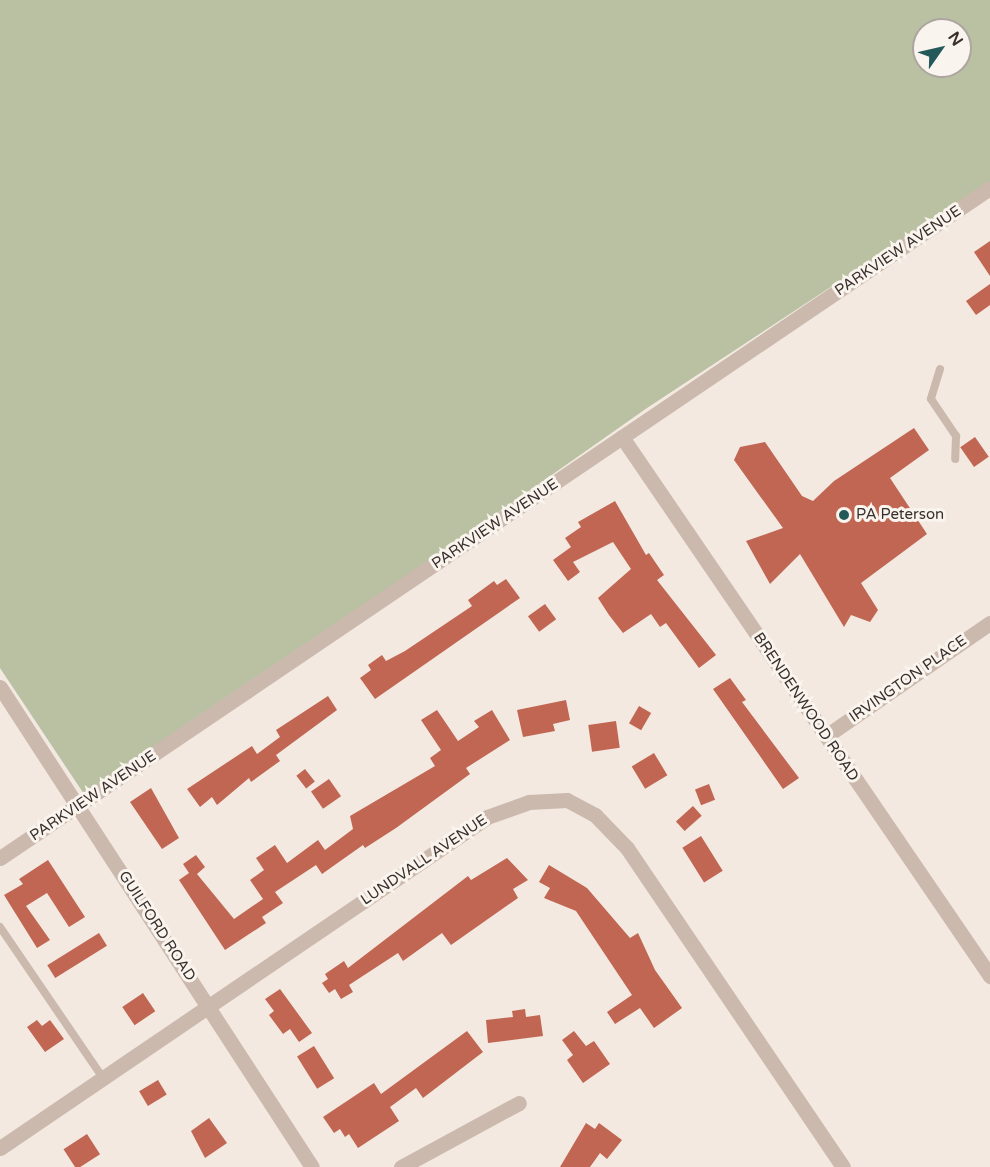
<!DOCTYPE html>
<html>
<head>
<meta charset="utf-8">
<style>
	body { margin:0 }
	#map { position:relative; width:990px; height:1167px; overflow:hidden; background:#f3e9e1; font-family:"Varela Round",sans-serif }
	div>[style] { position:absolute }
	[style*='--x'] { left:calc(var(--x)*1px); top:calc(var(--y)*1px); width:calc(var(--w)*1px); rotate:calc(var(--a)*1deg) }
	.green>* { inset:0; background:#b9c1a2 }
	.building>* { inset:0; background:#c06652; transform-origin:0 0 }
	.service>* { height:8px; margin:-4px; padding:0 4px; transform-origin:4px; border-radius:4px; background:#cbb9ad }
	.minor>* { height:15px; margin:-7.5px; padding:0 7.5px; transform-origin:7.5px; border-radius:7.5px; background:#cbb9ad }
	.tertiary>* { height:15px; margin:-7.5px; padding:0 7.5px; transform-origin:7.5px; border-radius:7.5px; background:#cbb9ad }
	.dots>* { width:16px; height:16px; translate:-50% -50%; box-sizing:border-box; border:3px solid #faf4ee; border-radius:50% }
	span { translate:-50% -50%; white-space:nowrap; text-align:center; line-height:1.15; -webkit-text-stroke:6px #faf4ee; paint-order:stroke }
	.street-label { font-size:15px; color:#392f2c }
	.poi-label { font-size:15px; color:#392f2c }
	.left { translate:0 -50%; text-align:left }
	.north { position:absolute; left:912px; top:18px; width:60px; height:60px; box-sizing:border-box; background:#faf4ee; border:2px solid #ada5a0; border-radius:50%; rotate:56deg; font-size:16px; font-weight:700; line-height:24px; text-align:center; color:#392f2c }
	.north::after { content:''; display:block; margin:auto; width:21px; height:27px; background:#235959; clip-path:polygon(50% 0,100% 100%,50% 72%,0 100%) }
</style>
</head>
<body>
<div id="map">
	<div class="green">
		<div style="clip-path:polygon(evenodd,0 0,990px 0,990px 182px,647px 408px,96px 795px,86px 797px,0 668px,0 0,924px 30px,960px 30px,960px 66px,924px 66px,924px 30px)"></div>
	</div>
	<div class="building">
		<div style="clip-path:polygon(990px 241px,990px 276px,974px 252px)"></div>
		<div style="clip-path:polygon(990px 284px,990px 305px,976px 315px,966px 301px)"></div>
		<div style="clip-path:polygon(914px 428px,929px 450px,890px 478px,927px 534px,861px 583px,878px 610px,870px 622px,851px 615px,844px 627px,800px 554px,770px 584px,746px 541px,783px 528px,734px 460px,740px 447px,765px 442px,802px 496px,813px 501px,834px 481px)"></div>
		<div style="left:975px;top:437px;width:24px;height:18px;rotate:55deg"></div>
		<div style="clip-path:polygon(615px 501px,646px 555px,649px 553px,664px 575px,657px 580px,716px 655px,699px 668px,666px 623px,660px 627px,651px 614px,623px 633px,609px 615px,598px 598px,631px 569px,613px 542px,573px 562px,580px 572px,568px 581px,553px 560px,571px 547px,565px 538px,581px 527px,578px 522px)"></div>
		<div style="clip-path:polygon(506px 579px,520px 598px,375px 699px,360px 678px,371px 670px,368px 665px,382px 655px,386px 661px,405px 651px,472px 606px,468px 600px,494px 581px,497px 585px)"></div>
		<div style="left:545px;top:604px;width:19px;height:21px;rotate:54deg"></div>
		<div style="clip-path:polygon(730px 678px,746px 700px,742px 702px,799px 778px,783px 789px,713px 689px)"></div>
		<div style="clip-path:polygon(328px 696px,337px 710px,276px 755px,280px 761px,251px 782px,249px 778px,217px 805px,212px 797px,200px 807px,187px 789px,252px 746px,257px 754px,280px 737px,276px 730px)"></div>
		<div style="clip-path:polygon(566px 700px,570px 720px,553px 724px,555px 731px,523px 737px,517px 710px)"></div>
		<div style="left:639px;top:706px;width:14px;height:20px;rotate:30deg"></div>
		<div style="clip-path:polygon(437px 710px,458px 741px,479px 727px,474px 721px,492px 710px,510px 740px,466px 768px,470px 774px,396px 828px,365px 848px,363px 845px,322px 874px,316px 865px,275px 892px,283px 903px,262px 917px,266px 923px,225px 950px,179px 880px,189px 873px,183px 864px,196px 855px,205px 867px,197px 874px,234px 919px,263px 899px,250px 880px,264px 870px,256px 858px,275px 845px,287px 863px,318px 840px,325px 850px,353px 829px,350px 816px,435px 766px,430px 758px,441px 750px,421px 720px)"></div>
		<div style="left:616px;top:721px;width:27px;height:28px;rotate:82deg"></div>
		<div style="left:654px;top:753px;width:26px;height:26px;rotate:59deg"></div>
		<div style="left:305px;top:769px;width:16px;height:11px;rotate:52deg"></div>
		<div style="left:329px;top:779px;width:21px;height:22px;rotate:55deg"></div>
		<div style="left:709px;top:784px;width:17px;height:15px;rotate:69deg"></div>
		<div style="clip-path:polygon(151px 788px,179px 838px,162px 849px,130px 802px)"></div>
		<div style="left:693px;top:806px;width:13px;height:23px;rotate:48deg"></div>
		<div style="left:701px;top:836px;width:41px;height:22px;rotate:58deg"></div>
		<div style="clip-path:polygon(507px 858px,528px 880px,513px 889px,518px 898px,451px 945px,442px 933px,403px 961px,398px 953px,349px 985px,353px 992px,341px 999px,335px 989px,329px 993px,322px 983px,328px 979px,325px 974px,344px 961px,348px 968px,468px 876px,471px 880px)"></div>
		<div style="clip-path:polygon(48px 860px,85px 917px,69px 927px,47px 893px,26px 906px,50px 940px,37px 948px,4px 895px,23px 884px,19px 879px)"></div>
		<div style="clip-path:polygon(549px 865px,587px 888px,630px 938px,638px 933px,655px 970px,682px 1008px,654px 1028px,640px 1008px,615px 1024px,607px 1012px,632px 995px,576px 911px,544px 898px,550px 888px,539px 882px)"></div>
		<div style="left:99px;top:933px;width:15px;height:61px;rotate:58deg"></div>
		<div style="clip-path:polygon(280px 989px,312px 1033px,299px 1042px,290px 1029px,283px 1034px,269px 1015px,274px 1011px,265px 999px)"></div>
		<div style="left:143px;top:993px;width:22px;height:25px;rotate:56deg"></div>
		<div style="clip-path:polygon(525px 1009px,526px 1017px,540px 1015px,543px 1036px,488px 1043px,486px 1020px,513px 1017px,512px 1011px)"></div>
		<div style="clip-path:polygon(37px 1020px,42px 1026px,50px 1020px,64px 1039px,45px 1052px,27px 1027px)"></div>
		<div style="clip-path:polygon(467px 1031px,483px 1052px,423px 1098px,416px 1088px,390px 1107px,399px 1121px,358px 1148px,349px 1134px,345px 1137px,340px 1129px,334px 1133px,323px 1117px,374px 1083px,381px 1094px)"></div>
		<div style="clip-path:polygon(574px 1031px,586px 1046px,594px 1041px,610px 1064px,583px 1083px,567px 1060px,573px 1055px,562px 1040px)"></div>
		<div style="left:314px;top:1046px;width:38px;height:20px;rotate:58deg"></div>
		<div style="left:158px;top:1080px;width:17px;height:22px;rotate:59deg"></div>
		<div style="clip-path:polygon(209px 1118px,227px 1143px,205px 1158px,191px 1131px)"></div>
		<div style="clip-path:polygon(586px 1123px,595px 1129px,599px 1123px,622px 1140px,607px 1159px,600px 1153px,590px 1167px,560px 1167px)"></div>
		<div style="left:87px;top:1134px;width:24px;height:28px;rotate:57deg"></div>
	</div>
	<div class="service">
		<div style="--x:940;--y:369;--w:31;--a:107"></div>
		<div style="--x:931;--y:399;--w:45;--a:56"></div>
		<div style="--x:956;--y:436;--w:23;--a:92"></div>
		<div style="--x:0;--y:927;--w:183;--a:55.7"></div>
	</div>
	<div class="minor">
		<div style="--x:622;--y:437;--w:653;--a:55.68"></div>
		<div style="--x:826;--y:736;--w:199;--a:-34.6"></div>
		<div style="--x:0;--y:1148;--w:589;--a:-34.2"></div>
		<div style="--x:487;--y:817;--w:45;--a:-19.7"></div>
		<div style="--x:529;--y:802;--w:38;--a:-3"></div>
		<div style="--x:567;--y:800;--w:32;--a:28"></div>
		<div style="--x:595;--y:815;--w:46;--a:45.9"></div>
		<div style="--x:627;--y:848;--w:385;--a:55.9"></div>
		<div style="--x:401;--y:1167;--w:134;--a:-28.5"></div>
	</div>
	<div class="tertiary">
		<div style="--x:0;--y:687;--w:572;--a:56.98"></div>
		<div style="--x:0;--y:858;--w:1195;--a:-34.09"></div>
	</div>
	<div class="dots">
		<div style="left:844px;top:515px;background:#235959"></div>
	</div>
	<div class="street-label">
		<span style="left:898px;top:251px;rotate:-34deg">PARKVIEW AVENUE</span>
		<span style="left:495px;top:524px;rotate:-34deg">PARKVIEW AVENUE</span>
		<span style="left:908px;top:679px;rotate:-35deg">IRVINGTON PLACE</span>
		<span style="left:806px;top:707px;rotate:56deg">BRENDENWOOD ROAD</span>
		<span style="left:93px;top:796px;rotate:-34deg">PARKVIEW AVENUE</span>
		<span style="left:424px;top:860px;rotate:-34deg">LUNDVALL AVENUE</span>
		<span style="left:157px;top:926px;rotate:57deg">GUILFORD ROAD</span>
	</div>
	<div class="poi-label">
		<span class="left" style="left:856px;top:515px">PA Peterson</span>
	</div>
	<div class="north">N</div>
</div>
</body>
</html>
